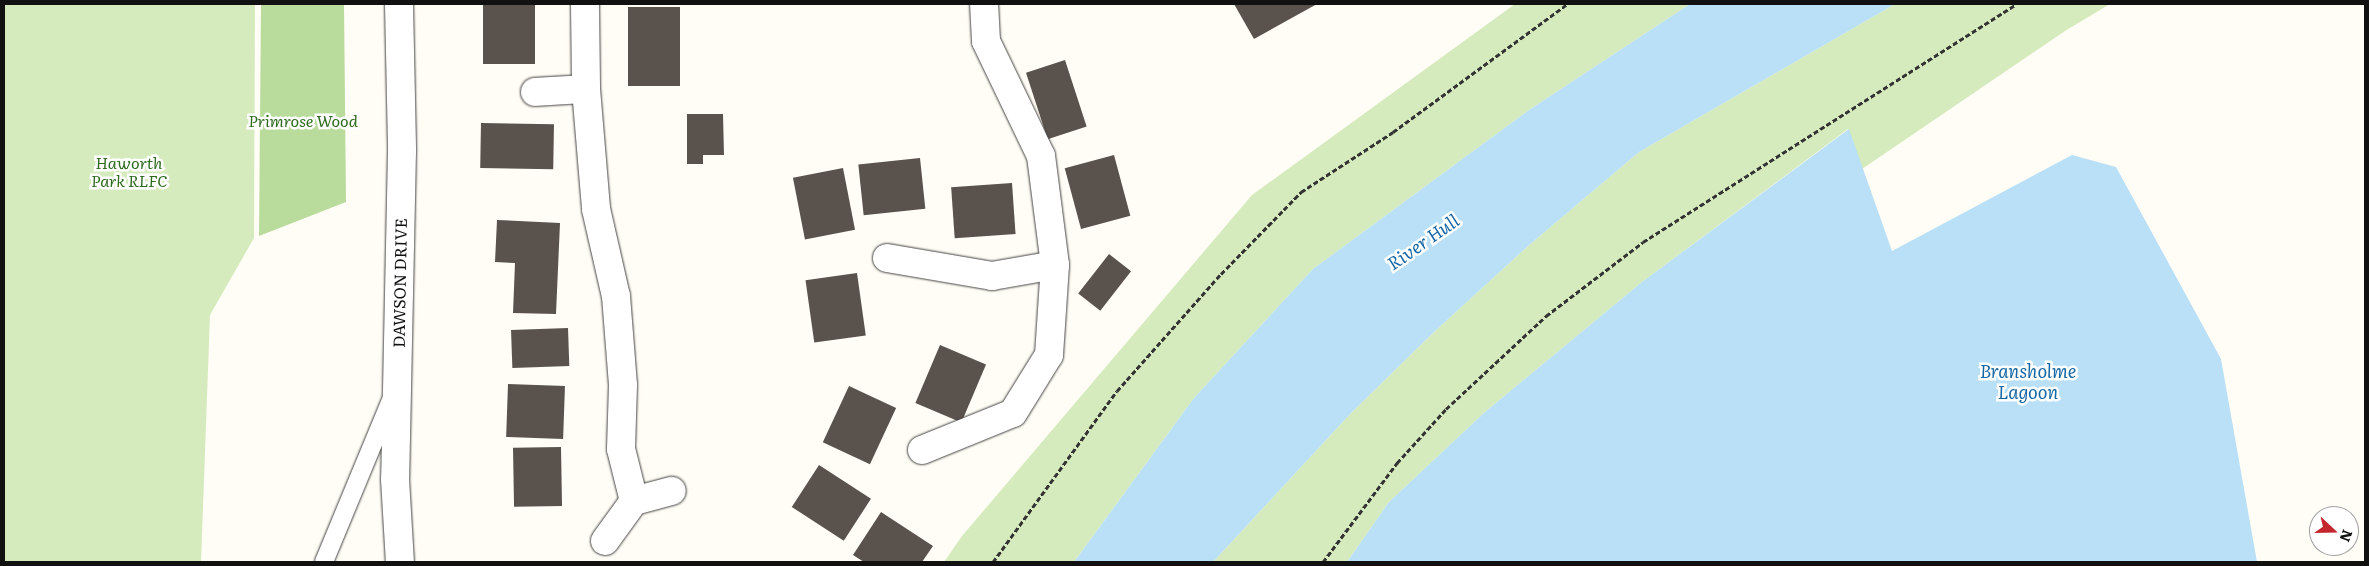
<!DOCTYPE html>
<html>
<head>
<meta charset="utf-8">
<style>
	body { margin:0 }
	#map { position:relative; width:2369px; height:566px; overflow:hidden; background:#fffdf5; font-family:Literata,serif }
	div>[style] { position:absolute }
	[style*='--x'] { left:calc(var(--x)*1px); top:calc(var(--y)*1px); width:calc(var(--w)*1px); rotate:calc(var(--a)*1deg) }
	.green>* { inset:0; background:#d5ebbd }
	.forest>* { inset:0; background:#b9dc9c }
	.water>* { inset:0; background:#b9e0f7 }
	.building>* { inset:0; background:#5a524d; transform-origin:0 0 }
	.path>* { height:3px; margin-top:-1.5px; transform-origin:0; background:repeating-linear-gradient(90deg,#333 0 5px,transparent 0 7.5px) }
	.roads { filter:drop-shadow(0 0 1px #444) drop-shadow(0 0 1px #444) }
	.lane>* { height:18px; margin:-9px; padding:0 9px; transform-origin:9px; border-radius:9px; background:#fff }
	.street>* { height:28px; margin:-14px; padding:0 14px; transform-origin:14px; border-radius:14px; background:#fff }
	span { translate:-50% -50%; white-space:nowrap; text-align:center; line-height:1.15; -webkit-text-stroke:5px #fff; paint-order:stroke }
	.park-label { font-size:16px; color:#2f6b1f; font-style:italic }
	.street-label { font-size:16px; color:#111 }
	.water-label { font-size:18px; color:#1768a6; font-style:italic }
	.frame { position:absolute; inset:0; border:5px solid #111; pointer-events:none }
	.north { position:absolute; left:2309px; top:506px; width:50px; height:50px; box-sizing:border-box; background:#fff; border:1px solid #a0a0a0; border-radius:50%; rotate:111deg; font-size:14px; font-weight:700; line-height:20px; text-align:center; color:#111 }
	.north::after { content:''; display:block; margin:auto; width:18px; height:22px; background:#c4262e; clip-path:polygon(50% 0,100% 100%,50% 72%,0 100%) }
</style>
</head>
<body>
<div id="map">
	<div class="green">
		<div style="clip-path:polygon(4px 4px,255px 4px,254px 238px,210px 315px,201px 562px,4px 562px)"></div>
		<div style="clip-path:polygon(1515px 4px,1690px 4px,1529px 110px,1313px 269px,1194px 398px,1074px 562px,944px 562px,962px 536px,1252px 195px)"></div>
		<div style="clip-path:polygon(1895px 4px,2110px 4px,2065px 31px,1862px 169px,1848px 129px,1642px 282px,1485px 412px,1389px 502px,1347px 562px,1213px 562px,1351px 413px,1434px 332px,1528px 246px,1639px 152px)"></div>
	</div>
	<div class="forest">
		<div style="clip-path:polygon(261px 4px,344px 4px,346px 202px,259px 236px)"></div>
	</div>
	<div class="water">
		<div style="clip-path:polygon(1690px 4px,1895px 4px,1639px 152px,1528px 246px,1434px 332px,1351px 413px,1213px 562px,1074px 562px,1194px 398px,1313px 269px,1529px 110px)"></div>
		<div style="clip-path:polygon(1849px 129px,1892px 251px,2072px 155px,2116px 167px,2221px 359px,2257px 562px,1347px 562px,1389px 502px,1485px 412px,1642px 282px)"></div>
	</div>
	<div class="building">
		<div style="left:483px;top:4px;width:52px;height:60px"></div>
		<div style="clip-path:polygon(1234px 4px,1317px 4px,1254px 39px)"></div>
		<div style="left:628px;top:7px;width:52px;height:79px"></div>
		<div style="left:1065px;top:60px;width:70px;height:41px;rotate:72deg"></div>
		<div style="clip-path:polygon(687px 114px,723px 114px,724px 155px,703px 155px,703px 164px,687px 164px)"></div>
		<div style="left:481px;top:123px;width:73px;height:45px;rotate:1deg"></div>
		<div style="left:1114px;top:155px;width:63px;height:51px;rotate:75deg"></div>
		<div style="left:920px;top:158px;width:51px;height:62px;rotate:84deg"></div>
		<div style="left:843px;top:168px;width:63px;height:51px;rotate:79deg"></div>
		<div style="left:1012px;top:183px;width:51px;height:61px;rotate:86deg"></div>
		<div style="clip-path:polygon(497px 220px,560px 223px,556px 314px,513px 313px,515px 263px,495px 262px)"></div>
		<div style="left:1109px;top:254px;width:28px;height:50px;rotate:38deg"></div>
		<div style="left:857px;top:273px;width:63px;height:52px;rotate:82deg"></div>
		<div style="left:568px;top:328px;width:38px;height:57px;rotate:88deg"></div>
		<div style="left:940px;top:345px;width:50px;height:63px;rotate:23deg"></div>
		<div style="left:508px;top:384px;width:57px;height:53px;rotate:2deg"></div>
		<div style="left:849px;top:386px;width:52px;height:62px;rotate:25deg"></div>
		<div style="left:561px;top:447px;width:59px;height:48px;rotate:89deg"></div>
		<div style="left:819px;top:465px;width:62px;height:50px;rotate:33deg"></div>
		<div style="clip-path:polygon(881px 512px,933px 546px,922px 562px,864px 562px,853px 555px)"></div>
	</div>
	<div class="path">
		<div style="--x:993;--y:562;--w:211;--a:-54.1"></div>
		<div style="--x:1117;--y:391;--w:157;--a:-48.4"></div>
		<div style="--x:1221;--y:274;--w:115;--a:-45.7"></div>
		<div style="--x:1301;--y:192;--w:110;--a:-33.1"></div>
		<div style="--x:1393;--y:132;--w:216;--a:-36.3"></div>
		<div style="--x:1323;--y:562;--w:124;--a:-53.2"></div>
		<div style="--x:1397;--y:463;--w:73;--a:-47.8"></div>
		<div style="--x:1446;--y:409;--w:137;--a:-42.9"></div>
		<div style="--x:1546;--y:316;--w:122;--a:-37.3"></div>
		<div style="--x:1643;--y:242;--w:442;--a:-32.5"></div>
	</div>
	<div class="roads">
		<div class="lane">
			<div style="--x:324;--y:562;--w:175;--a:-67.5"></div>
		</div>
		<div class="street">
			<div style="--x:399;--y:4;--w:147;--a:88.8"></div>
			<div style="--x:402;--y:151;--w:328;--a:91.2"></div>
			<div style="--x:395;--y:479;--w:83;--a:86.6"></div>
			<div style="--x:585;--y:4;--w:85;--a:89.3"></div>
			<div style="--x:586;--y:89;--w:120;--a:85.2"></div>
			<div style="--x:596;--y:209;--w:89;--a:77.1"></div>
			<div style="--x:616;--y:296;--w:89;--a:85.5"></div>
			<div style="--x:623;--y:385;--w:64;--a:91.8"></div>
			<div style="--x:621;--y:449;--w:54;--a:76"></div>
			<div style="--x:535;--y:92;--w:51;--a:-3.4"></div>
			<div style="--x:887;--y:258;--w:107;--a:9.7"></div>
			<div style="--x:992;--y:276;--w:64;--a:-9.9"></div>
			<div style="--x:922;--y:450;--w:98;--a:-22.1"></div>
			<div style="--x:1013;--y:413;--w:68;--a:-58.2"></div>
			<div style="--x:1049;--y:355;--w:90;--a:-86.2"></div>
			<div style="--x:1055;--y:265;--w:110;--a:-97.3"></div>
			<div style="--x:1041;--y:156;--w:127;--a:-115.6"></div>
			<div style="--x:986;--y:41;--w:37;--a:-93"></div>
			<div style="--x:605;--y:541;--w:49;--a:-54.1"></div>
			<div style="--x:634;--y:501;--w:39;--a:-15"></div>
		</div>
	</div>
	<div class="park-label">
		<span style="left:303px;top:120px">Primrose Wood</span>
		<span style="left:129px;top:171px">Haworth<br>Park RLFC</span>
	</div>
	<div class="street-label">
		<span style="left:399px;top:283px;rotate:-89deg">DAWSON DRIVE</span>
	</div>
	<div class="water-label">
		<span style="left:1423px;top:242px;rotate:-35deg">River Hull</span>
		<span style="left:2028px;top:382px">Bransholme<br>Lagoon</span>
	</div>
	<div class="frame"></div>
	<div class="north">N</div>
</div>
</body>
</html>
